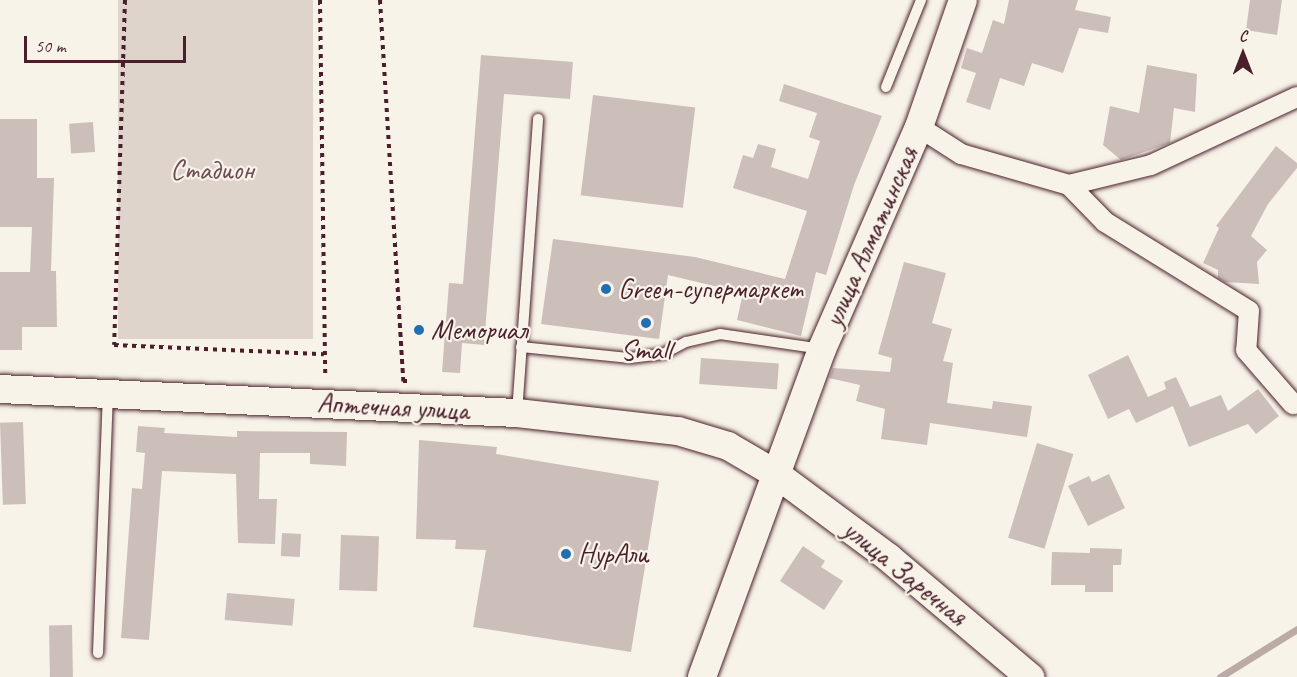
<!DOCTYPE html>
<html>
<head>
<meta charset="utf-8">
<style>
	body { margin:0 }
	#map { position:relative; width:1297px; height:677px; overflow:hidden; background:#f7f3e8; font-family:Caveat,sans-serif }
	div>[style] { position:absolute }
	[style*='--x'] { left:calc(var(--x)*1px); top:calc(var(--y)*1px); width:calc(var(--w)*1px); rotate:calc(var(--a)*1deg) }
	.green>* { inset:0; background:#ded4cc; transform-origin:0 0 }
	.stream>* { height:7px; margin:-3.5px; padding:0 3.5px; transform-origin:3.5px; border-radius:3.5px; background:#bcaaa7 }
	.building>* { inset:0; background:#ccbfb9; transform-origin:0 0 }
	.path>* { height:4px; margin-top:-2px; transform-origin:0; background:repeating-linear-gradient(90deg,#4a1f2b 0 4.5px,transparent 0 9px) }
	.roads { filter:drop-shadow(0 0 2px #4a1f2b) drop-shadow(0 0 2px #4a1f2b) }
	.lane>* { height:10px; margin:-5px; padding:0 5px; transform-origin:5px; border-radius:5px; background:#f7f3e8 }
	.street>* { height:20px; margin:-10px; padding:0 10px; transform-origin:10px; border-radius:10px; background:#f7f3e8 }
	.secondary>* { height:28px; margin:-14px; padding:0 14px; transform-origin:14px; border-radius:14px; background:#f7f3e8 }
	.dots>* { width:16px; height:16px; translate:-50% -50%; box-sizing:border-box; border:3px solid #f7f3e8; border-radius:50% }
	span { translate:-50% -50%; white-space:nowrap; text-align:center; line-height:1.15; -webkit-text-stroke:4.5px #f7f3e8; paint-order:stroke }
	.park-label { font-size:28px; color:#6f4c53 }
	.street-label { font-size:28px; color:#4a1f2b }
	.poi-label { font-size:28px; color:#4a1f2b }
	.left { translate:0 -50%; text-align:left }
	.north { position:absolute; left:1213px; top:24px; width:60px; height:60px; -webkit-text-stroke:4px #f7f3e8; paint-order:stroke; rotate:0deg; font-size:16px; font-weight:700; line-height:24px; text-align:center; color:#4a1f2b }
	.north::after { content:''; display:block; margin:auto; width:21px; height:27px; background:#4a1f2b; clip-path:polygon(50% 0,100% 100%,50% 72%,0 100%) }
	.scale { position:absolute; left:24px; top:36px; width:162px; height:27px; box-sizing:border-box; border:3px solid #4a1f2b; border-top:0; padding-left:8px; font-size:18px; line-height:21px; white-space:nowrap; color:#4a1f2b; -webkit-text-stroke:4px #f7f3e8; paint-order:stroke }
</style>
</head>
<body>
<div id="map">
	<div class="green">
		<div style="left:118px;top:0;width:195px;height:339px"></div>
	</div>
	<div class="stream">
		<div style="--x:1220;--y:677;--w:91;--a:-31.9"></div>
	</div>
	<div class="building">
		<div style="clip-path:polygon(1009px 0,1078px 0,1075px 10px,1111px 17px,1108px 33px,1079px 28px,1063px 73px,1032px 63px,1024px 86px,1000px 78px,990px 110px,966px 102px,976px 73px,961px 68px,967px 48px,982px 53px,993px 20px,1004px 24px)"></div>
		<div style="clip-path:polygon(1250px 0,1282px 0,1277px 35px,1246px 30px)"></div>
		<div style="clip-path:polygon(481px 55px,573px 62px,570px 99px,504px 94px,484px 345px,462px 343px,460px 373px,442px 372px,449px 283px,463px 284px)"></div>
		<div style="clip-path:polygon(1147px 65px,1197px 74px,1195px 112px,1174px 108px,1170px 143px,1121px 160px,1103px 145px,1110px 106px,1139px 113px)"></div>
		<div style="clip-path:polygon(784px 84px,882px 116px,854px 185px,826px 275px,816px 272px,801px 336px,737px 320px,743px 293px,668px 275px,659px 339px,541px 324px,553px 239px,695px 257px,785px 279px,807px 211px,733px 188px,743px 155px,753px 158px,758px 144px,776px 149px,771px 167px,808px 179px,820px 141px,809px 137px,817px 113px,779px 101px)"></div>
		<div style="left:593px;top:95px;width:103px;height:101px;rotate:7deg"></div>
		<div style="clip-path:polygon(0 119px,37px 119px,37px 178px,54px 178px,51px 271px,56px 271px,57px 327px,22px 327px,22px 350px,0 350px,0 272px,30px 272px,32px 227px,0 227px)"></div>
		<div style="left:93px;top:122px;width:30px;height:24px;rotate:86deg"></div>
		<div style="clip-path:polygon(1276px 146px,1297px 163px,1297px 168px,1268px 204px,1251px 236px,1267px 250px,1257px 262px,1259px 284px,1225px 282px,1218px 278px,1218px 270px,1203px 263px,1219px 228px,1216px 226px)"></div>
		<div style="clip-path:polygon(904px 262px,946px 273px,932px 323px,952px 329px,943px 361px,953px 363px,947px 403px,992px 409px,993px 401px,1032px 406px,1027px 437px,930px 423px,927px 445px,881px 439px,885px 409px,856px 401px,860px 385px,829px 378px,833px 368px,890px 372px,892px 358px,878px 354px)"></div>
		<div style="clip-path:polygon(1128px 355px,1148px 397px,1166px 389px,1164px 382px,1176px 377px,1190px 407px,1221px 395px,1228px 411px,1258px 389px,1279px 416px,1256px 434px,1248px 424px,1189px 447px,1173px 406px,1136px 423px,1129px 409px,1108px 419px,1088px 375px)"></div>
		<div style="left:701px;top:358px;width:78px;height:26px;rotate:4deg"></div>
		<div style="left:23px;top:422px;width:82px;height:23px;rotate:88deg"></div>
		<div style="clip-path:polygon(138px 426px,165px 428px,164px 433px,237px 437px,237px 431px,347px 432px,346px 466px,310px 464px,310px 453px,260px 453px,259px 499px,277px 499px,275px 544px,238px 543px,236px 474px,162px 471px,149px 640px,121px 638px,132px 488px,142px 489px,145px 453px,136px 452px)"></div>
		<div style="clip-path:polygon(419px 440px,497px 447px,496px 454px,659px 481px,631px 652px,473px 627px,486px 550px,455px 549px,456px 540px,416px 539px)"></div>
		<div style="left:1037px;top:443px;width:38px;height:99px;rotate:17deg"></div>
		<div style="clip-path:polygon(1109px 474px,1125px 508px,1088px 526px,1068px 486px,1089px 476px,1092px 482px)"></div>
		<div style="left:282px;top:533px;width:19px;height:23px;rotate:3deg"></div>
		<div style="left:341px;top:535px;width:38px;height:55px;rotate:2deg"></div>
		<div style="clip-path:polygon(803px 546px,825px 561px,821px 567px,843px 581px,824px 610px,780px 581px)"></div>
		<div style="clip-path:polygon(1090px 548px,1122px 549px,1121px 565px,1113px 565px,1113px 592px,1085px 592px,1085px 585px,1051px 585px,1052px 552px,1090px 553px)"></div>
		<div style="left:227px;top:593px;width:68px;height:27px;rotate:5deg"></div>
		<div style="left:72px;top:625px;width:52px;height:23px;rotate:89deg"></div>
	</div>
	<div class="path">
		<div style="--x:125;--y:0;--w:345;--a:91.8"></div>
		<div style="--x:114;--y:345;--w:210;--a:2.5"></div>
		<div style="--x:320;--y:0;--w:377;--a:89.2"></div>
		<div style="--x:380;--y:0;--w:382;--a:86.5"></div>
		<div style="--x:403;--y:381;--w:5;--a:0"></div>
	</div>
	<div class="roads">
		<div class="lane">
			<div style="--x:886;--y:87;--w:94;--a:-68.1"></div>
			<div style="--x:521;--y:347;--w:110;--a:5.8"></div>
			<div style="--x:630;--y:358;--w:33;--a:-7"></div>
			<div style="--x:663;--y:354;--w:26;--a:-28"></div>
			<div style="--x:686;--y:342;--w:35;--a:-13"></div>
			<div style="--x:720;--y:334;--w:103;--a:8.4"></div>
			<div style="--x:517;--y:413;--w:295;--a:-85.9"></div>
			<div style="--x:98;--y:653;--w:257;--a:-87.8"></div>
		</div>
		<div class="street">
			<div style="--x:919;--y:127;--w:50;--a:32.7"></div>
			<div style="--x:961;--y:154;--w:112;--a:16"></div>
			<div style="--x:1069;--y:185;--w:84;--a:-13.7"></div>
			<div style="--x:1151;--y:165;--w:161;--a:-25"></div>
			<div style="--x:1069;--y:185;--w:52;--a:45.8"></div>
			<div style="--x:1105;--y:222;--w:169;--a:31.7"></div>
			<div style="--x:1249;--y:311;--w:39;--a:94"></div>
			<div style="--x:1246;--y:350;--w:72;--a:49"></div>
		</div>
		<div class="secondary">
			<div style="--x:0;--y:389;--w:518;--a:2.66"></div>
			<div style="--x:517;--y:413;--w:162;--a:6.4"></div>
			<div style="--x:678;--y:431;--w:52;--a:16.7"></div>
			<div style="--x:728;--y:446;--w:56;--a:30.3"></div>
			<div style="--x:776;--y:474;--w:141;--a:36.6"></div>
			<div style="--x:889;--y:558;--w:185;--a:40.2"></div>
			<div style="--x:702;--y:677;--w:349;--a:-69.9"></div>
			<div style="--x:822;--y:349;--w:242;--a:-66.4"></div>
			<div style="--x:919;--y:127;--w:134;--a:-70.9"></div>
		</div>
	</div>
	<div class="dots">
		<div style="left:606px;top:289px;background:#1f6fb2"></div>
		<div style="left:646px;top:323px;background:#1f6fb2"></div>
		<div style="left:419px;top:330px;background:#1f6fb2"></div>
		<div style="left:566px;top:554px;background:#1f6fb2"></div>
	</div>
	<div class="park-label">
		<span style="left:212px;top:170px">Стадион</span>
	</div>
	<div class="street-label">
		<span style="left:871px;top:237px;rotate:-66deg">улица Алматинская</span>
		<span style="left:393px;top:407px;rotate:3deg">Аптечная улица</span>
		<span style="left:905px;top:573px;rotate:39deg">улица Заречная</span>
	</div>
	<div class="poi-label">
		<span class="left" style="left:618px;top:289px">Green-супермаркет</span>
		<span class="left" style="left:431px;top:330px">Мемориал</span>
		<span style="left:646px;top:350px">Small</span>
		<span class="left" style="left:578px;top:554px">НурАли</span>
	</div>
	<div class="north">С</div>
	<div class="scale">50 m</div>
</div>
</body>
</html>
